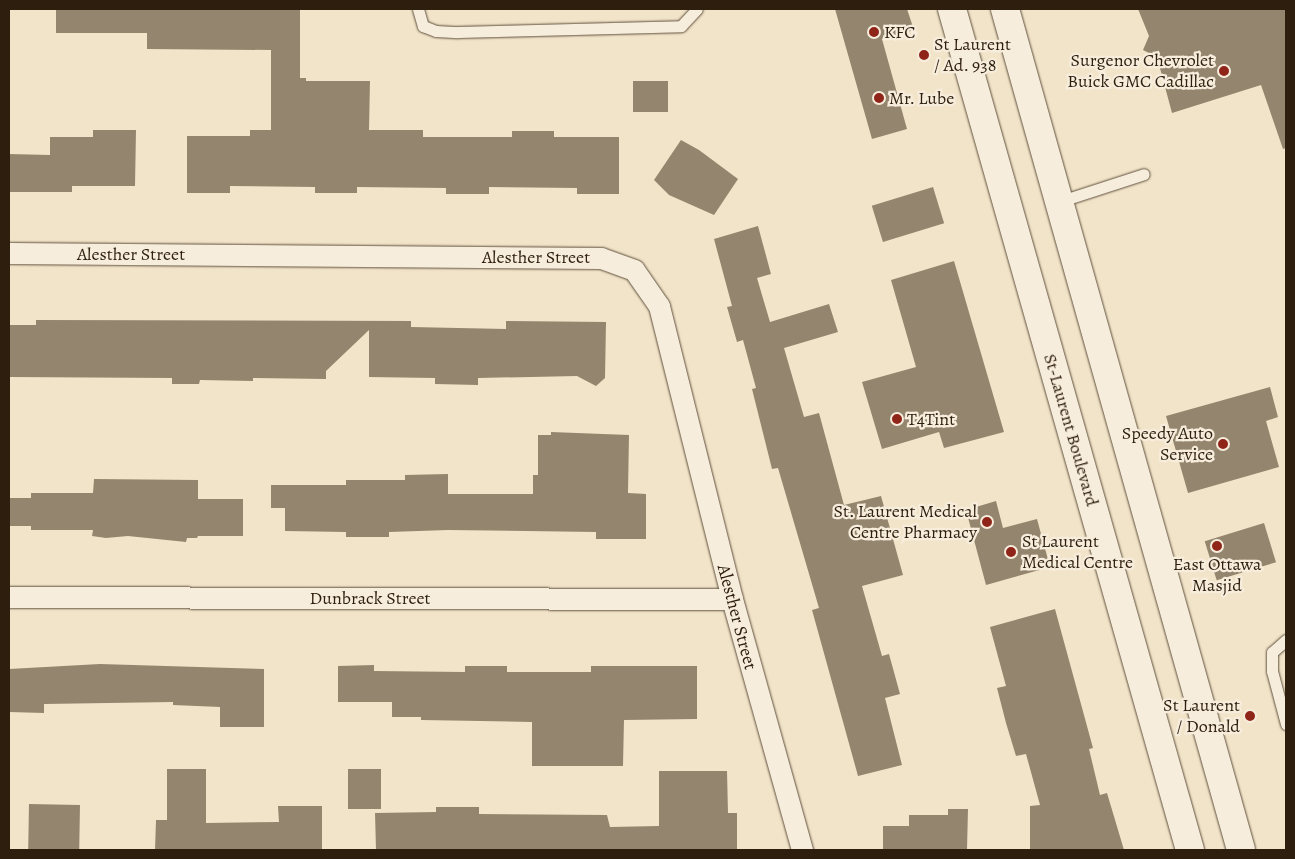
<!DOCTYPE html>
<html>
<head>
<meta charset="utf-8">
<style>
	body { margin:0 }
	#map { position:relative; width:1295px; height:859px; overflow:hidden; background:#f2e4c9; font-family:Alegreya,serif }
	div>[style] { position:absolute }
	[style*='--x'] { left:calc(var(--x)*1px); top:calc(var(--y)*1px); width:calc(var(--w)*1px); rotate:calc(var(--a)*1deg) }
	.building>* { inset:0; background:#94856f; transform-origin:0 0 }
	.roads { filter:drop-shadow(0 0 1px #5f503d) drop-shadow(0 0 1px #5f503d) }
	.service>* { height:11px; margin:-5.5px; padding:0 5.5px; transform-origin:5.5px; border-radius:5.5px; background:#f7eddc }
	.minor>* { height:21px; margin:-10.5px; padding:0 10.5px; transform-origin:10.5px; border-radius:10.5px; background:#f7eddc }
	.secondary>* { height:28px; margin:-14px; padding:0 14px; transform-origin:14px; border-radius:14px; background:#f7eddc }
	.dots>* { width:14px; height:14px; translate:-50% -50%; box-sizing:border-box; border:2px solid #f7eddc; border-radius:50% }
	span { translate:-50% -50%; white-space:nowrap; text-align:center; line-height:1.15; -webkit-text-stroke:4.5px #f7eddc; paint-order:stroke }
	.poi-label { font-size:18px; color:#2e1e0e }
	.left { translate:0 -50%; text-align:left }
	.right { translate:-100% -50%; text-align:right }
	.street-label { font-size:18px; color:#2e1e0e }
	.frame { position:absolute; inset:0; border:10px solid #2e1e0e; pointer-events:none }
</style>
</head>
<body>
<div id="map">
	<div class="building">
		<div style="clip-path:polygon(56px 9px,300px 9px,300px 78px,306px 78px,306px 81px,370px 81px,369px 130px,423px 130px,423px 137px,512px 137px,512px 131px,554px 131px,554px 137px,619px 137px,619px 194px,577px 194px,577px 188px,489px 187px,489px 194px,446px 194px,446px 188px,357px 187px,357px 193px,315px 193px,315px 187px,230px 186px,230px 193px,187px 193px,187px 136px,250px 136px,250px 130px,271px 130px,271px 50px,147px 49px,147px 33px,56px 33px)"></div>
		<div style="clip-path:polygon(835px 9px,907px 9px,914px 30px,882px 39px,907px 129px,872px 139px)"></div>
		<div style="clip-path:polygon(1138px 9px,1286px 9px,1286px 148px,1283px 149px,1261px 85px,1172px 113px,1157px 57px,1143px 50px,1149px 36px)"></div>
		<div style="left:633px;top:81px;width:35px;height:31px"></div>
		<div style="clip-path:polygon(93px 130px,136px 130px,135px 186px,72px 186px,72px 192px,9px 192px,9px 154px,50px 155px,50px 137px,93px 137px)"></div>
		<div style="clip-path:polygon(681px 140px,699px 150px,738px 179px,714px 215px,669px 195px,654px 180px)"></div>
		<div style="left:933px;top:187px;width:38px;height:64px;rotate:73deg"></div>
		<div style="clip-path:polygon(758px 226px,771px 274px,757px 278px,770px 322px,829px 304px,838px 332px,784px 348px,804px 417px,819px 413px,844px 505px,881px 496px,903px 575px,862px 586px,882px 656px,889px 654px,900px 694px,885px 698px,902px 765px,858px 776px,812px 610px,819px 608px,778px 468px,772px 469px,752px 389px,756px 388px,743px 340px,737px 342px,727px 307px,732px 306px,714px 239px)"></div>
		<div style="clip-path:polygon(954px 261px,1004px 432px,944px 448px,939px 432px,882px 449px,862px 382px,916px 367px,891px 280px)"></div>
		<div style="clip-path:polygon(36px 320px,411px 321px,411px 327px,506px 329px,506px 321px,606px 322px,605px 378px,596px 386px,577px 376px,478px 378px,478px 385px,435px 384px,435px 378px,369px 377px,369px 330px,326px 371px,326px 379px,253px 378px,253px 381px,200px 380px,199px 384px,172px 384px,172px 378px,9px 377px,9px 325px,36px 325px)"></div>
		<div style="clip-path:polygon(1270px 387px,1278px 417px,1266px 421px,1279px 467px,1188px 493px,1166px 416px)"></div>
		<div style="clip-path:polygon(551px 432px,629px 435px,628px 493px,646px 494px,646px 539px,596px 539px,596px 532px,448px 530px,389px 532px,389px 537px,346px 537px,346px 532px,285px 531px,285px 508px,271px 508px,271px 485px,346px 485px,346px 480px,405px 480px,405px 475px,448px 474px,448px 494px,533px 494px,533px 475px,538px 475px,538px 435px,551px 435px)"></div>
		<div style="clip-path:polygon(94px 479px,198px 480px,198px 499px,243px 499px,243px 536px,198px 536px,197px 538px,187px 538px,186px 542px,128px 536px,106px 538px,92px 536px,93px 530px,31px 530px,31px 526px,9px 526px,9px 498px,31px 498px,31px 493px,93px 493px)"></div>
		<div style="clip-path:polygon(996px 501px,1003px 528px,1037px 519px,1050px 567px,986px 585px,966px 510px)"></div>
		<div style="left:1264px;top:523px;width:41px;height:62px;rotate:73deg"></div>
		<div style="clip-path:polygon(1055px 609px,1093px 748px,1089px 749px,1100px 795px,1107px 793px,1124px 850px,1030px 850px,1030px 806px,1040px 805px,1026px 754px,1016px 756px,1006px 723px,997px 688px,1006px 686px,990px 627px)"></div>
		<div style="clip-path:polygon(100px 664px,264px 669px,264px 727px,220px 727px,220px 707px,173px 705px,173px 702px,44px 704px,44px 713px,9px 712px,9px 669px)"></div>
		<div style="clip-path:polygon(374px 665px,374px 671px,465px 672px,465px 666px,507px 666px,507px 672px,591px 672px,591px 666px,697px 666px,697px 719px,624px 720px,623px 766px,532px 766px,532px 722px,421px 720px,421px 717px,392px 717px,392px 702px,338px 702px,338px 666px)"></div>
		<div style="clip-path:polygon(167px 769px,206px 769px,206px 823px,279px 822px,278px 806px,322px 806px,322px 850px,155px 850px,156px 820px,167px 820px)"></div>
		<div style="left:348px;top:769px;width:33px;height:40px"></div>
		<div style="clip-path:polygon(659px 771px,727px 771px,728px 813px,737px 813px,737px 850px,376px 850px,375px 813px,436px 812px,436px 807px,479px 807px,479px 814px,607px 815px,610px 827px,659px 826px)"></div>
		<div style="left:29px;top:804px;width:51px;height:46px;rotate:1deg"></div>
		<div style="clip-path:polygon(948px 809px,968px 809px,967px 850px,883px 850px,883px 826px,909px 826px,909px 815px,948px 815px)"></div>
	</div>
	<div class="roads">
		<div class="service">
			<div style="--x:418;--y:9;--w:18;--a:74"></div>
			<div style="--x:423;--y:26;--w:14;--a:21"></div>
			<div style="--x:436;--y:31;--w:22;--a:3"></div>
			<div style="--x:458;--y:32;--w:223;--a:-1.5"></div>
			<div style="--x:681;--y:26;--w:23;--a:-47"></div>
			<div style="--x:1058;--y:202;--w:90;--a:-18"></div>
			<div style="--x:1286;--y:640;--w:18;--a:139"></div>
			<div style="--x:1272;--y:652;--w:19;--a:90"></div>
			<div style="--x:1272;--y:671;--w:55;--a:75.2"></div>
		</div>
		<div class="minor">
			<div style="--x:9;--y:253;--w:592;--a:0.48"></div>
			<div style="--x:601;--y:258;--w:35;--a:20"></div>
			<div style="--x:634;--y:270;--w:44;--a:55.2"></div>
			<div style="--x:659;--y:306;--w:302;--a:76"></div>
			<div style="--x:732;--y:599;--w:261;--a:74.4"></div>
			<div style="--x:9;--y:597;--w:723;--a:0.16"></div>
		</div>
		<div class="secondary">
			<div style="--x:952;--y:9;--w:874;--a:74.2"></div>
			<div style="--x:1005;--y:9;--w:873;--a:74.32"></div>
		</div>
	</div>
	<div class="dots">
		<div style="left:874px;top:32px;background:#8f2418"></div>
		<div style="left:924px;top:55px;background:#8f2418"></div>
		<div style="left:1224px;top:71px;background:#8f2418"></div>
		<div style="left:879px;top:98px;background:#8f2418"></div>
		<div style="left:897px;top:419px;background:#8f2418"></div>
		<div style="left:1223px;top:444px;background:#8f2418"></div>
		<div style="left:987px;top:522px;background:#8f2418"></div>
		<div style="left:1217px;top:546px;background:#8f2418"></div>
		<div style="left:1011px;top:552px;background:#8f2418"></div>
		<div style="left:1250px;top:716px;background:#8f2418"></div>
	</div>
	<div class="poi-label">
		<span class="left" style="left:884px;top:32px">KFC</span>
		<span class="left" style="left:934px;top:55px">St Laurent<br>/ Ad. 938</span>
		<span class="right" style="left:1214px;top:71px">Surgenor Chevrolet<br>Buick GMC Cadillac</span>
		<span class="left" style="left:889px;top:98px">Mr. Lube</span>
		<span class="left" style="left:907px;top:419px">T4Tint</span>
		<span class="right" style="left:1213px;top:444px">Speedy Auto<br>Service</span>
		<span class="right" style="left:977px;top:522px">St. Laurent Medical<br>Centre Pharmacy</span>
		<span class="left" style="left:1022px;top:552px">St Laurent<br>Medical Centre</span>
		<span style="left:1217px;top:575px">East Ottawa<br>Masjid</span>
		<span class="right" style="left:1240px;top:716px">St Laurent<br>/ Donald</span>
	</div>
	<div class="street-label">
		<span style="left:131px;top:254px">Alesther Street</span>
		<span style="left:536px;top:257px">Alesther Street</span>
		<span style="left:1071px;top:430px;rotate:74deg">St-Laurent Boulevard</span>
		<span style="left:370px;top:598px">Dunbrack Street</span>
		<span style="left:737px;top:617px;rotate:75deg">Alesther Street</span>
	</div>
	<div class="frame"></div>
</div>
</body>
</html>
